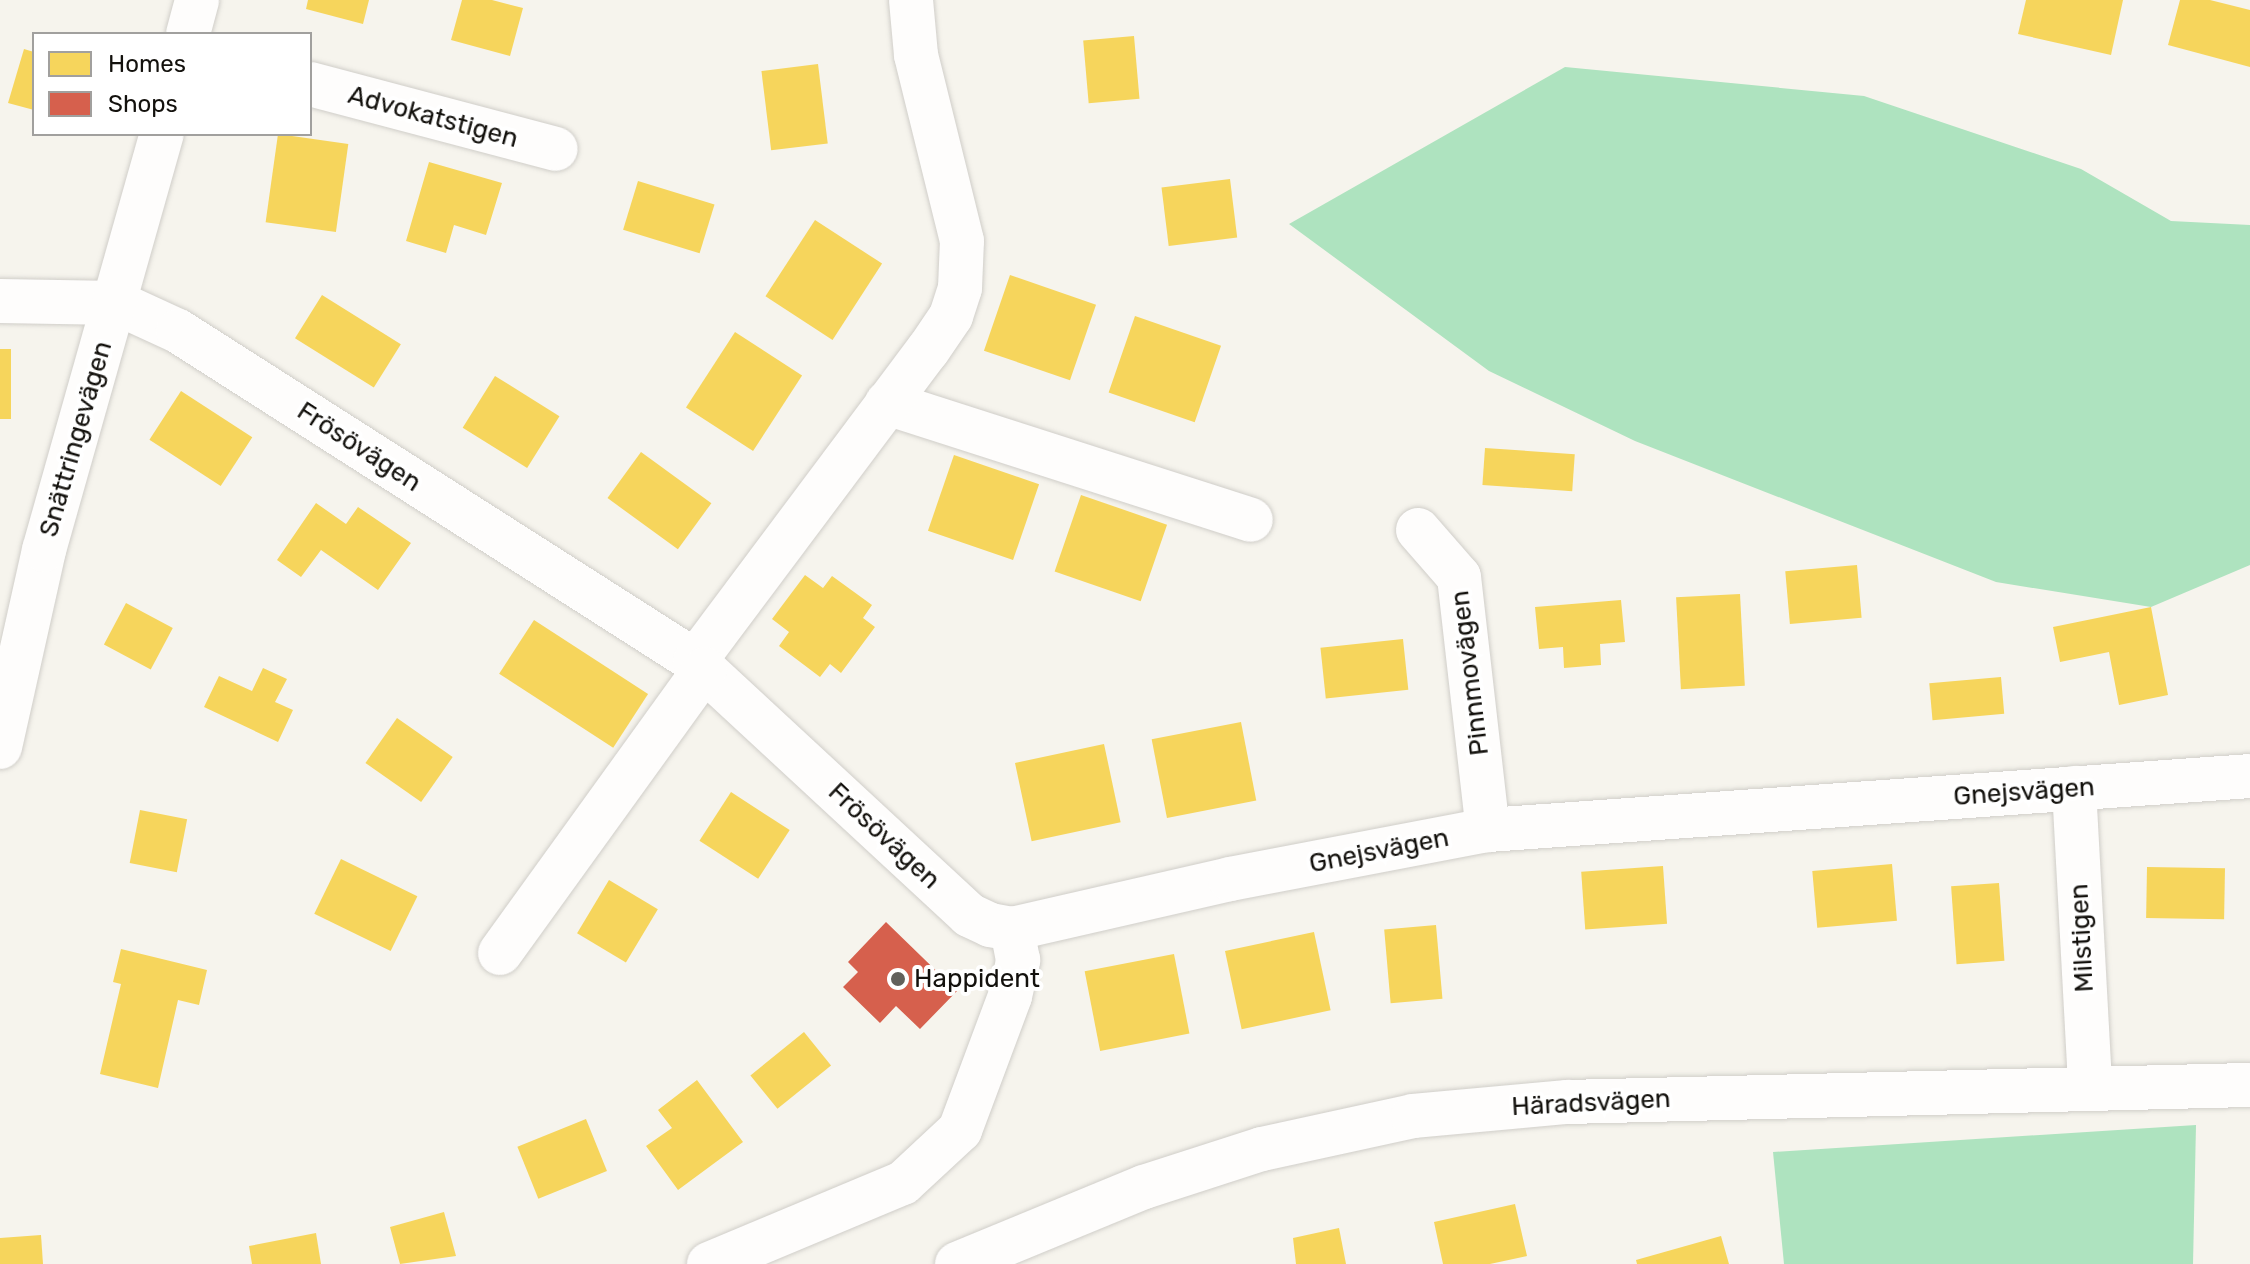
<!DOCTYPE html>
<html>
<head>
<meta charset="utf-8">
<style>
	body { margin:0 }
	#map { position:relative; width:2250px; height:1264px; overflow:hidden; background:#f6f4ed; font-family:Rubik,sans-serif }
	div>[style] { position:absolute }
	[style*='--x'] { left:calc(var(--x)*1px); top:calc(var(--y)*1px); width:calc(var(--w)*1px); rotate:calc(var(--a)*1deg) }
	.forest>* { inset:0; background:#aee3bf }
	.homes>* { inset:0; background:#f6d55c; transform-origin:0 0 }
	.shops>* { inset:0; background:#d6604d }
	.roads { filter:drop-shadow(0 0 2px #d0cec9) drop-shadow(0 0 2px #d0cec9) }
	.minor>* { height:44px; margin:-22px; padding:0 22px; transform-origin:22px; border-radius:22px; background:#fefdfc }
	.dots>* { width:22px; height:22px; translate:-50% -50%; box-sizing:border-box; border:4px solid #fff; border-radius:50% }
	span { translate:-50% -50%; white-space:nowrap; text-align:center; line-height:1.15; -webkit-text-stroke:8px #fff; paint-order:stroke }
	.street-label { font-size:26px; color:#13110d }
	.poi-label { font-size:26px; color:#13110d }
	.left { translate:0 -50%; text-align:left }
	.legend { position:absolute; left:32px; top:32px; width:280px; height:104px; box-sizing:border-box; background:#fff; border:2px solid #a1a09e; margin:0; padding:10px 14px; list-style:none; font-size:24px; color:#13110d }
	.legend li { display:flex; align-items:center; gap:16px; height:40px }
	.legend b { width:40px; border:2px solid #a1a09e }
</style>
</head>
<body>
<div id="map">
	<div class="forest">
		<div style="clip-path:polygon(1565px 67px,1864px 96px,2081px 169px,2171px 221px,2250px 225px,2250px 565px,2151px 607px,1996px 582px,1635px 441px,1489px 371px,1289px 224px)"></div>
		<div style="clip-path:polygon(2196px 1125px,2193px 1264px,1784px 1264px,1773px 1152px)"></div>
	</div>
	<div class="homes">
		<div style="clip-path:polygon(308px 0,369px 0,363px 24px,306px 9px)"></div>
		<div style="clip-path:polygon(462px 0,492px 0,523px 8px,510px 56px,451px 40px)"></div>
		<div style="clip-path:polygon(2026px 0,2123px 0,2111px 55px,2018px 34px)"></div>
		<div style="clip-path:polygon(2180px 0,2210px 0,2250px 10px,2250px 67px,2168px 45px)"></div>
		<div style="left:1134px;top:36px;width:63px;height:51px;rotate:85deg"></div>
		<div style="clip-path:polygon(24px 49px,34px 52px,34px 110px,8px 103px)"></div>
		<div style="left:818px;top:64px;width:80px;height:57px;rotate:83deg"></div>
		<div style="left:278px;top:134px;width:71px;height:89px;rotate:8deg"></div>
		<div style="clip-path:polygon(429px 162px,502px 183px,486px 235px,454px 225px,446px 253px,406px 241px)"></div>
		<div style="left:1230px;top:179px;width:59px;height:69px;rotate:83deg"></div>
		<div style="left:638px;top:181px;width:80px;height:51px;rotate:17deg"></div>
		<div style="left:815px;top:220px;width:80px;height:91px;rotate:33deg"></div>
		<div style="left:1010px;top:275px;width:91px;height:80px;rotate:19deg"></div>
		<div style="left:322px;top:295px;width:93px;height:51px;rotate:32deg"></div>
		<div style="left:1135px;top:316px;width:91px;height:81px;rotate:19deg"></div>
		<div style="left:735px;top:332px;width:80px;height:90px;rotate:33deg"></div>
		<div style="left:0;top:349px;width:11px;height:70px"></div>
		<div style="left:495px;top:376px;width:76px;height:61px;rotate:32deg"></div>
		<div style="left:181px;top:391px;width:85px;height:58px;rotate:33deg"></div>
		<div style="left:1485px;top:448px;width:90px;height:37px;rotate:4deg"></div>
		<div style="left:641px;top:452px;width:87px;height:57px;rotate:36deg"></div>
		<div style="left:954px;top:455px;width:90px;height:80px;rotate:19deg"></div>
		<div style="left:1081px;top:495px;width:91px;height:81px;rotate:19deg"></div>
		<div style="clip-path:polygon(316px 503px,346px 524px,358px 507px,411px 543px,378px 590px,321px 550px,301px 577px,277px 560px)"></div>
		<div style="left:1857px;top:565px;width:53px;height:72px;rotate:85deg"></div>
		<div style="clip-path:polygon(805px 575px,823px 588px,832px 576px,872px 605px,863px 618px,875px 627px,841px 673px,830px 664px,820px 677px,779px 646px,789px 632px,772px 619px)"></div>
		<div style="left:1740px;top:594px;width:92px;height:64px;rotate:87deg"></div>
		<div style="clip-path:polygon(1621px 600px,1625px 642px,1600px 644px,1601px 665px,1564px 668px,1563px 647px,1539px 649px,1535px 607px)"></div>
		<div style="left:126px;top:603px;width:53px;height:47px;rotate:28deg"></div>
		<div style="clip-path:polygon(2151px 607px,2168px 695px,2119px 705px,2109px 652px,2060px 662px,2053px 627px)"></div>
		<div style="left:534px;top:620px;width:136px;height:64px;rotate:33deg"></div>
		<div style="left:1403px;top:639px;width:51px;height:83px;rotate:84deg"></div>
		<div style="clip-path:polygon(263px 668px,287px 679px,275px 702px,293px 710px,278px 742px,204px 707px,219px 676px,252px 691px)"></div>
		<div style="left:2001px;top:677px;width:37px;height:72px;rotate:85deg"></div>
		<div style="left:397px;top:718px;width:68px;height:55px;rotate:35deg"></div>
		<div style="left:1241px;top:722px;width:80px;height:91px;rotate:79deg"></div>
		<div style="left:1104px;top:744px;width:80px;height:91px;rotate:78deg"></div>
		<div style="left:731px;top:792px;width:70px;height:58px;rotate:33deg"></div>
		<div style="left:140px;top:810px;width:48px;height:54px;rotate:11deg"></div>
		<div style="left:341px;top:859px;width:85px;height:61px;rotate:26deg"></div>
		<div style="left:1892px;top:864px;width:57px;height:80px;rotate:85deg"></div>
		<div style="left:1663px;top:866px;width:58px;height:82px;rotate:86deg"></div>
		<div style="left:2147px;top:867px;width:78px;height:51px;rotate:1deg"></div>
		<div style="left:609px;top:880px;width:57px;height:62px;rotate:31deg"></div>
		<div style="left:1999px;top:883px;width:78px;height:48px;rotate:86deg"></div>
		<div style="left:1436px;top:925px;width:74px;height:52px;rotate:85deg"></div>
		<div style="left:1314px;top:932px;width:80px;height:91px;rotate:78deg"></div>
		<div style="clip-path:polygon(121px 949px,207px 970px,199px 1005px,178px 1000px,158px 1088px,100px 1074px,121px 984px,113px 982px)"></div>
		<div style="left:1174px;top:954px;width:81px;height:91px;rotate:79deg"></div>
		<div style="left:804px;top:1032px;width:43px;height:69px;rotate:51deg"></div>
		<div style="clip-path:polygon(697px 1080px,743px 1142px,678px 1190px,646px 1146px,672px 1128px,658px 1110px)"></div>
		<div style="left:586px;top:1119px;width:56px;height:74px;rotate:68deg"></div>
		<div style="clip-path:polygon(1515px 1204px,1527px 1256px,1490px 1264px,1443px 1264px,1434px 1222px)"></div>
		<div style="clip-path:polygon(444px 1212px,456px 1256px,400px 1264px,390px 1227px)"></div>
		<div style="clip-path:polygon(1339px 1228px,1346px 1264px,1296px 1264px,1293px 1238px)"></div>
		<div style="clip-path:polygon(316px 1233px,321px 1264px,252px 1264px,249px 1246px)"></div>
		<div style="clip-path:polygon(41px 1235px,43px 1264px,0 1264px,0 1238px)"></div>
		<div style="clip-path:polygon(1721px 1236px,1729px 1264px,1637px 1264px,1636px 1260px)"></div>
	</div>
	<div class="shops">
		<div style="clip-path:polygon(886px 922px,957px 991px,920px 1029px,896px 1006px,880px 1023px,843px 987px,858px 972px,848px 962px)"></div>
	</div>
	<div class="roads">
		<div class="minor">
			<div style="--x:188;--y:34;--w:35;--a:-75"></div>
			<div style="--x:310;--y:84;--w:254;--a:14.8"></div>
			<div style="--x:0;--y:301;--w:117;--a:1"></div>
			<div style="--x:117;--y:303;--w:67;--a:24.7"></div>
			<div style="--x:178;--y:331;--w:613;--a:32.55"></div>
			<div style="--x:695;--y:661;--w:374;--a:42.8"></div>
			<div style="--x:969;--y:915;--w:23;--a:25"></div>
			<div style="--x:990;--y:925;--w:22;--a:10"></div>
			<div style="--x:1012;--y:929;--w:224;--a:-12.9"></div>
			<div style="--x:1230;--y:879;--w:263;--a:-10.8"></div>
			<div style="--x:1488;--y:830;--w:764;--a:-4.05"></div>
			<div style="--x:887;--y:403;--w:382;--a:17.8"></div>
			<div style="--x:1418;--y:530;--w:62;--a:48.9"></div>
			<div style="--x:1459;--y:577;--w:255;--a:83.5"></div>
			<div style="--x:695;--y:661;--w:389;--a:-53.2"></div>
			<div style="--x:928;--y:350;--w:41;--a:-55.9"></div>
			<div style="--x:951;--y:316;--w:29;--a:-72"></div>
			<div style="--x:960;--y:288;--w:47;--a:-87.6"></div>
			<div style="--x:962;--y:241;--w:192;--a:-103.9"></div>
			<div style="--x:916;--y:55;--w:55;--a:-95.2"></div>
			<div style="--x:0;--y:747;--w:202;--a:-77.4"></div>
			<div style="--x:44;--y:550;--w:432;--a:-74.2"></div>
			<div style="--x:2074;--y:788;--w:300;--a:86.9"></div>
			<div style="--x:500;--y:953;--w:350;--a:-54.2"></div>
			<div style="--x:709;--y:1264;--w:210;--a:-22.7"></div>
			<div style="--x:903;--y:1183;--w:78;--a:-42.9"></div>
			<div style="--x:960;--y:1130;--w:143;--a:-69.5"></div>
			<div style="--x:1010;--y:996;--w:37;--a:-77"></div>
			<div style="--x:1018;--y:960;--w:32;--a:-101"></div>
			<div style="--x:957;--y:1264;--w:202;--a:-22.4"></div>
			<div style="--x:1144;--y:1187;--w:124;--a:-17.9"></div>
			<div style="--x:1262;--y:1149;--w:155;--a:-12.3"></div>
			<div style="--x:1413;--y:1116;--w:155;--a:-5.2"></div>
			<div style="--x:1567;--y:1102;--w:683;--a:-1.43"></div>
		</div>
	</div>
	<div class="dots">
		<div style="left:898px;top:979px;background:#62605b"></div>
	</div>
	<div class="street-label">
		<span style="left:433px;top:117px;rotate:15deg">Advokatstigen</span>
		<span style="left:76px;top:439px;rotate:-74deg">Snättringevägen</span>
		<span style="left:359px;top:447px;rotate:33deg">Frösövägen</span>
		<span style="left:1470px;top:673px;rotate:-97deg">Pinnmovägen</span>
		<span style="left:2024px;top:792px;rotate:-4deg">Gnejsvägen</span>
		<span style="left:884px;top:836px;rotate:43deg">Frösövägen</span>
		<span style="left:1379px;top:851px;rotate:-11deg">Gnejsvägen</span>
		<span style="left:2082px;top:938px;rotate:-93deg">Milstigen</span>
		<span style="left:1591px;top:1103px;rotate:-3deg">Häradsvägen</span>
	</div>
	<div class="poi-label">
		<span class="left" style="left:914px;top:979px">Happident</span>
	</div>
	<ul class="legend">
	<li><b style="height:22px;background:#f6d55c"></b>Homes</li>
	<li><b style="height:22px;background:#d6604d"></b>Shops</li>
	</ul>
</div>
</body>
</html>
